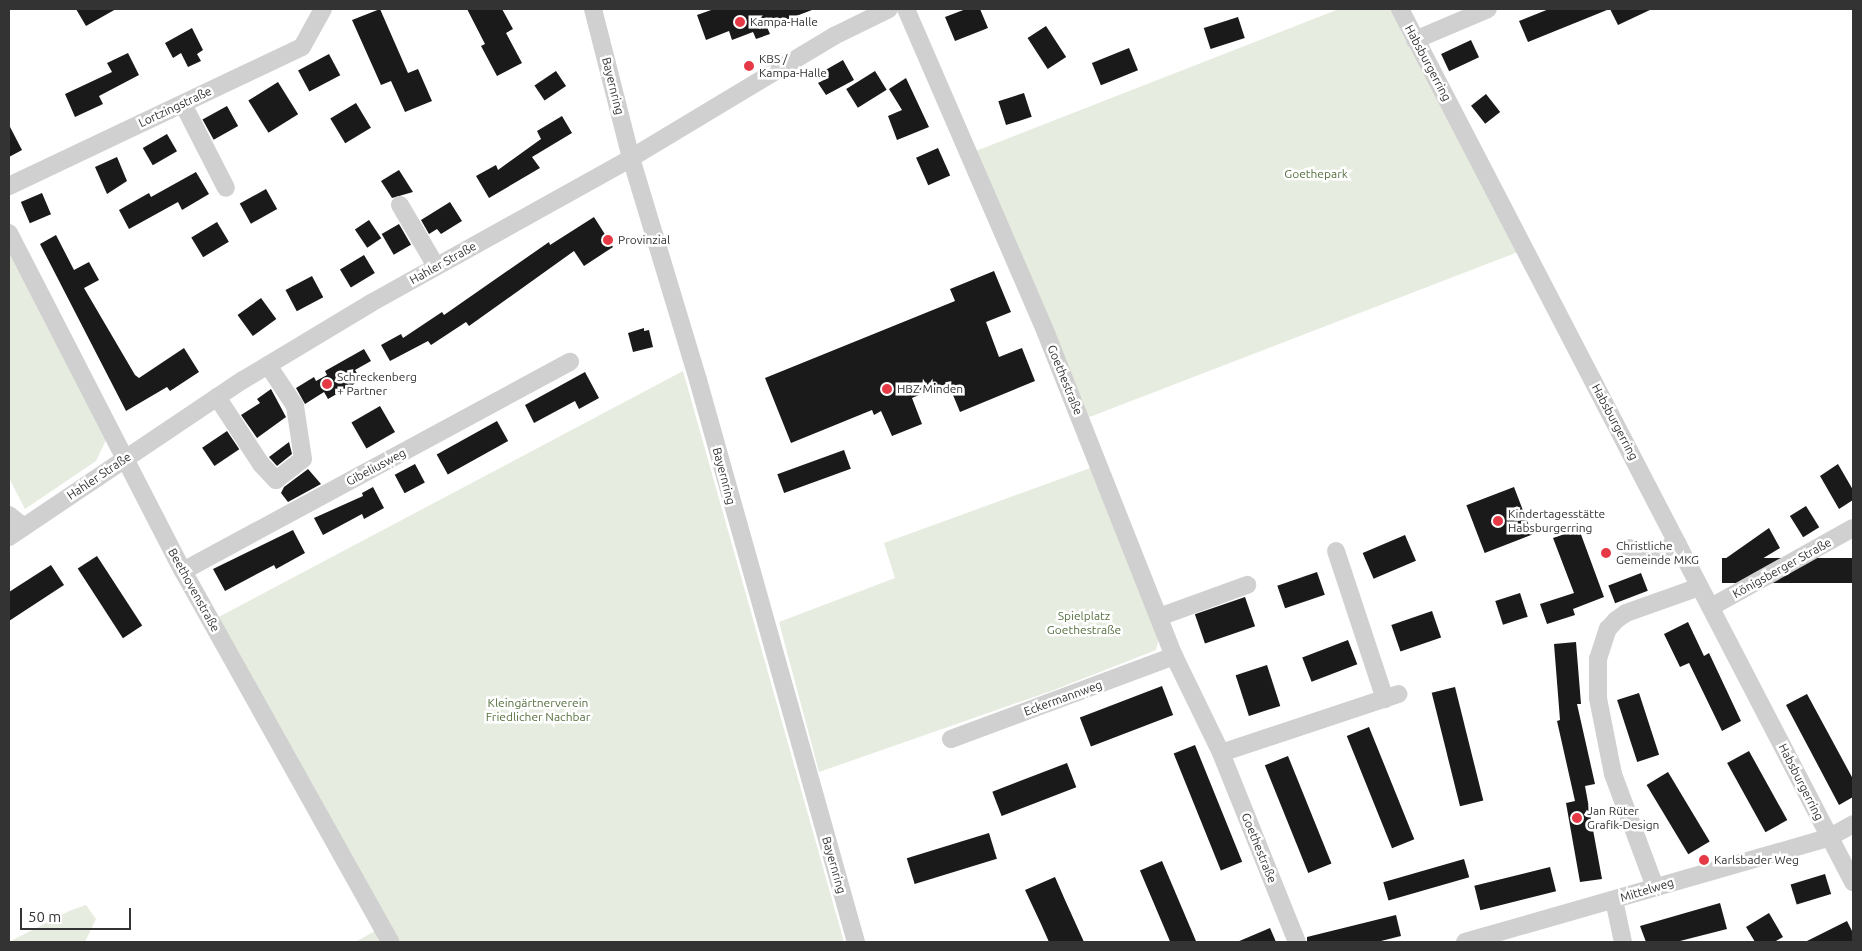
<!DOCTYPE html>
<html>
<head>
<meta charset="utf-8">
<style>
	body { margin:0 }
	#map { position:relative; width:1862px; height:951px; overflow:hidden; background:#fff; font-family:Ubuntu,sans-serif }
	div>[style] { position:absolute }
	[style*='--x'] { left:calc(var(--x)*1px); top:calc(var(--y)*1px); width:calc(var(--w)*1px); rotate:calc(var(--a)*1deg) }
	.green>* { inset:0; background:#e6ecdf }
	.building>* { inset:0; background:#1a1a1a; transform-origin:0 0 }
	.minor>* { height:18px; margin:-9px; padding:0 9px; transform-origin:9px; border-radius:9px; background:#d0d0d0 }
	.dots>* { width:14px; height:14px; translate:-50% -50%; box-sizing:border-box; border:2px solid #fff; border-radius:50% }
	span { translate:-50% -50%; white-space:nowrap; text-align:center; line-height:1.15; -webkit-text-stroke:5px #fff; paint-order:stroke }
	.poi-label { font-size:12px; color:#333 }
	.left { translate:0 -50%; text-align:left }
	.street-label { font-size:12px; color:#333 }
	.park-label { font-size:12px; color:#56703f }
	.frame { position:absolute; inset:0; border:10px solid #333; pointer-events:none }
	.scale { position:absolute; left:20px; top:908px; width:111px; height:22px; box-sizing:border-box; border:2px solid #333; border-top:0; padding-left:6px; font-size:15px; line-height:18px; white-space:nowrap; color:#333; -webkit-text-stroke:4px #fff; paint-order:stroke }
</style>
</head>
<body>
<div id="map">
	<div class="green">
		<div style="clip-path:polygon(1339px 9px,1400px 9px,1518px 252px,1087px 418px,976px 151px)"></div>
		<div style="clip-path:polygon(9px 248px,106px 440px,96px 461px,25px 509px,9px 478px)"></div>
		<div style="clip-path:polygon(683px 371px,844px 942px,398px 942px,215px 619px)"></div>
		<div style="clip-path:polygon(1096px 466px,1159px 638px,1156px 650px,1054px 690px,819px 772px,779px 622px,895px 578px,884px 543px)"></div>
		<div style="clip-path:polygon(86px 905px,96px 919px,85px 942px,9px 942px,69px 911px)"></div>
		<div style="clip-path:polygon(377px 930px,384px 942px,355px 942px)"></div>
	</div>
	<div class="building">
		<div style="clip-path:polygon(76px 9px,116px 9px,86px 26px)"></div>
		<div style="clip-path:polygon(380px 9px,408px 73px,418px 69px,432px 101px,405px 112px,391px 81px,381px 85px,352px 20px)"></div>
		<div style="clip-path:polygon(467px 9px,502px 9px,513px 29px,506px 33px,522px 63px,497px 76px,481px 46px,485px 44px)"></div>
		<div style="clip-path:polygon(714px 9px,812px 9px,812px 10px,767px 27px,770px 34px,756px 39px,753px 32px,732px 40px,729px 31px,706px 40px,697px 15px)"></div>
		<div style="clip-path:polygon(966px 9px,980px 9px,988px 28px,955px 41px,945px 17px)"></div>
		<div style="clip-path:polygon(1549px 9px,1607px 9px,1607px 10px,1528px 42px,1519px 21px)"></div>
		<div style="clip-path:polygon(1610px 9px,1652px 9px,1618px 25px)"></div>
		<div style="left:1238px;top:17px;width:22px;height:36px;rotate:72deg"></div>
		<div style="left:1046px;top:26px;width:37px;height:22px;rotate:57deg"></div>
		<div style="clip-path:polygon(192px 28px,203px 50px,197px 54px,201px 61px,188px 67px,181px 53px,173px 58px,165px 43px)"></div>
		<div style="left:1471px;top:40px;width:19px;height:33px;rotate:65deg"></div>
		<div style="left:1129px;top:48px;width:24px;height:40px;rotate:68deg"></div>
		<div style="clip-path:polygon(128px 53px,139px 75px,99px 96px,103px 104px,75px 117px,65px 94px,112px 72px,107px 63px)"></div>
		<div style="left:329px;top:54px;width:24px;height:35px;rotate:62deg"></div>
		<div style="clip-path:polygon(843px 60px,854px 80px,826px 95px,818px 83px,826px 79px,822px 72px)"></div>
		<div style="left:556px;top:71px;width:18px;height:26px;rotate:56deg"></div>
		<div style="left:875px;top:71px;width:22px;height:34px;rotate:58deg"></div>
		<div style="clip-path:polygon(906px 78px,929px 127px,897px 140px,888px 116px,902px 110px,889px 89px)"></div>
		<div style="left:278px;top:82px;width:38px;height:35px;rotate:58deg"></div>
		<div style="left:1024px;top:93px;width:25px;height:27px;rotate:72deg"></div>
		<div style="left:1486px;top:94px;width:23px;height:19px;rotate:52deg"></div>
		<div style="left:356px;top:103px;width:29px;height:30px;rotate:59deg"></div>
		<div style="left:227px;top:106px;width:23px;height:28px;rotate:61deg"></div>
		<div style="clip-path:polygon(562px 116px,572px 133px,532px 157px,540px 168px,489px 198px,476px 176px,496px 165px,498px 170px,541px 139px,537px 131px)"></div>
		<div style="clip-path:polygon(9px 125px,22px 150px,9px 157px)"></div>
		<div style="left:167px;top:134px;width:20px;height:28px;rotate:60deg"></div>
		<div style="left:938px;top:148px;width:30px;height:24px;rotate:66deg"></div>
		<div style="clip-path:polygon(117px 157px,127px 181px,107px 194px,95px 167px)"></div>
		<div style="clip-path:polygon(399px 170px,413px 192px,392px 198px,381px 181px)"></div>
		<div style="clip-path:polygon(196px 172px,209px 194px,182px 210px,178px 202px,129px 229px,119px 210px,149px 193px,151px 197px)"></div>
		<div style="left:266px;top:189px;width:23px;height:30px;rotate:61deg"></div>
		<div style="left:42px;top:193px;width:23px;height:23px;rotate:67deg"></div>
		<div style="clip-path:polygon(450px 202px,462px 221px,441px 234px,437px 229px,429px 234px,421px 220px)"></div>
		<div style="clip-path:polygon(594px 217px,613px 247px,584px 266px,574px 251px,469px 326px,466px 322px,431px 345px,428px 341px,390px 361px,381px 345px,401px 334px,403px 338px,442px 312px,444px 315px,549px 242px,550px 245px)"></div>
		<div style="left:369px;top:220px;width:22px;height:17px;rotate:56deg"></div>
		<div style="left:217px;top:222px;width:23px;height:30px;rotate:59deg"></div>
		<div style="left:399px;top:224px;width:24px;height:20px;rotate:60deg"></div>
		<div style="clip-path:polygon(56px 235px,74px 270px,89px 262px,99px 280px,84px 288px,135px 375px,139px 378px,184px 348px,199px 372px,170px 391px,167px 387px,126px 411px,40px 244px)"></div>
		<div style="left:364px;top:255px;width:21px;height:28px;rotate:59deg"></div>
		<div style="clip-path:polygon(994px 271px,1011px 312px,986px 322px,999px 357px,1022px 348px,1035px 381px,960px 412px,948px 383px,912px 398px,922px 424px,892px 436px,881px 411px,874px 415px,872px 410px,791px 443px,765px 378px,955px 301px,950px 289px)"></div>
		<div style="left:312px;top:276px;width:24px;height:30px;rotate:62deg"></div>
		<div style="left:261px;top:298px;width:26px;height:29px;rotate:54deg"></div>
		<div style="clip-path:polygon(644px 328px,644px 331px,649px 330px,653px 347px,633px 352px,628px 333px)"></div>
		<div style="clip-path:polygon(364px 349px,371px 361px,355px 370px,361px 380px,328px 399px,324px 392px,305px 404px,296px 388px,314px 377px,316px 381px,327px 375px,325px 371px)"></div>
		<div style="clip-path:polygon(585px 372px,599px 398px,579px 409px,575px 401px,534px 423px,525px 405px)"></div>
		<div style="clip-path:polygon(271px 389px,286px 417px,257px 438px,241px 415px,260px 403px,257px 399px)"></div>
		<div style="left:380px;top:406px;width:30px;height:33px;rotate:60deg"></div>
		<div style="left:497px;top:421px;width:23px;height:69px;rotate:61deg"></div>
		<div style="left:227px;top:431px;width:22px;height:30px;rotate:56deg"></div>
		<div style="clip-path:polygon(289px 442px,292px 454px,277px 466px,269px 457px)"></div>
		<div style="left:844px;top:450px;width:20px;height:71px;rotate:70deg"></div>
		<div style="left:415px;top:464px;width:21px;height:23px;rotate:62deg"></div>
		<div style="clip-path:polygon(1838px 464px,1853px 490px,1853px 500px,1839px 509px,1820px 476px)"></div>
		<div style="clip-path:polygon(308px 469px,321px 484px,288px 502px,281px 493px,284px 487px)"></div>
		<div style="clip-path:polygon(373px 487px,384px 508px,364px 519px,362px 514px,323px 535px,314px 518px,363px 496px,362px 493px)"></div>
		<div style="left:1514px;top:487px;width:51px;height:51px;rotate:69deg"></div>
		<div style="left:1806px;top:506px;width:25px;height:19px;rotate:58deg"></div>
		<div style="clip-path:polygon(1769px 528px,1780px 548px,1732px 577px,1722px 561px)"></div>
		<div style="clip-path:polygon(1579px 529px,1604px 597px,1573px 609px,1575px 615px,1547px 624px,1540px 604px,1574px 593px,1553px 538px)"></div>
		<div style="clip-path:polygon(293px 530px,305px 553px,276px 569px,274px 565px,225px 591px,213px 569px)"></div>
		<div style="left:1405px;top:535px;width:28px;height:46px;rotate:67deg"></div>
		<div style="left:97px;top:556px;width:83px;height:23px;rotate:57deg"></div>
		<div style="left:1853px;top:558px;width:25px;height:131px;rotate:90deg"></div>
		<div style="clip-path:polygon(51px 565px,64px 585px,9px 621px,9px 592px)"></div>
		<div style="left:1317px;top:572px;width:24px;height:42px;rotate:71deg"></div>
		<div style="left:1641px;top:573px;width:19px;height:35px;rotate:69deg"></div>
		<div style="left:1520px;top:593px;width:25px;height:26px;rotate:72deg"></div>
		<div style="left:1245px;top:597px;width:31px;height:53px;rotate:71deg"></div>
		<div style="left:1432px;top:611px;width:28px;height:43px;rotate:71deg"></div>
		<div style="clip-path:polygon(1688px 622px,1704px 656px,1709px 653px,1741px 721px,1722px 731px,1689px 663px,1680px 667px,1664px 634px)"></div>
		<div style="left:1348px;top:640px;width:26px;height:49px;rotate:69deg"></div>
		<div style="clip-path:polygon(1576px 642px,1581px 704px,1577px 704px,1595px 784px,1585px 786px,1602px 879px,1580px 882px,1566px 803px,1575px 801px,1557px 721px,1560px 720px,1554px 644px)"></div>
		<div style="left:1267px;top:665px;width:43px;height:33px;rotate:72deg"></div>
		<div style="left:1162px;top:686px;width:31px;height:88px;rotate:69deg"></div>
		<div style="left:1455px;top:687px;width:117px;height:24px;rotate:76deg"></div>
		<div style="left:1639px;top:693px;width:65px;height:23px;rotate:72deg"></div>
		<div style="clip-path:polygon(1807px 694px,1853px 779px,1853px 797px,1839px 805px,1786px 705px)"></div>
		<div style="left:1369px;top:727px;width:121px;height:24px;rotate:68deg"></div>
		<div style="left:1195px;top:745px;width:126px;height:23px;rotate:68deg"></div>
		<div style="left:1749px;top:751px;width:79px;height:25px;rotate:61deg"></div>
		<div style="left:1288px;top:756px;width:116px;height:25px;rotate:68deg"></div>
		<div style="left:1067px;top:763px;width:26px;height:80px;rotate:69deg"></div>
		<div style="left:1668px;top:772px;width:81px;height:25px;rotate:59deg"></div>
		<div style="left:989px;top:833px;width:27px;height:86px;rotate:73deg"></div>
		<div style="left:1464px;top:859px;width:19px;height:84px;rotate:74deg"></div>
		<div style="left:1162px;top:861px;width:88px;height:24px;rotate:67deg"></div>
		<div style="left:1550px;top:867px;width:25px;height:78px;rotate:76deg"></div>
		<div style="left:1825px;top:874px;width:21px;height:36px;rotate:73deg"></div>
		<div style="clip-path:polygon(1055px 877px,1065px 900px,1084px 942px,1049px 942px,1041px 924px,1025px 890px)"></div>
		<div style="clip-path:polygon(1720px 903px,1727px 929px,1676px 942px,1646px 942px,1640px 926px)"></div>
		<div style="clip-path:polygon(1769px 913px,1783px 937px,1774px 942px,1755px 942px,1746px 927px)"></div>
		<div style="clip-path:polygon(1396px 915px,1401px 936px,1377px 942px,1307px 942px,1307px 937px)"></div>
		<div style="clip-path:polygon(1847px 921px,1853px 933px,1853px 942px,1805px 942px)"></div>
		<div style="clip-path:polygon(1270px 928px,1276px 942px,1237px 942px)"></div>
	</div>
	<div class="minor">
		<div style="--x:593;--y:9;--w:154;--a:75.7"></div>
		<div style="--x:631;--y:158;--w:232;--a:73.2"></div>
		<div style="--x:698;--y:380;--w:584;--a:74.3"></div>
		<div style="--x:906;--y:9;--w:353;--a:66.6"></div>
		<div style="--x:1046;--y:333;--w:347;--a:68.4"></div>
		<div style="--x:1174;--y:656;--w:108;--a:64.1"></div>
		<div style="--x:1221;--y:753;--w:204;--a:68.1"></div>
		<div style="--x:1400;--y:9;--w:984;--a:62.58"></div>
		<div style="--x:1415;--y:40;--w:79;--a:-23"></div>
		<div style="--x:183;--y:104;--w:94;--a:62.9"></div>
		<div style="--x:9;--y:186;--w:324;--a:-25.4"></div>
		<div style="--x:302;--y:47;--w:43;--a:-61.1"></div>
		<div style="--x:400;--y:205;--w:71;--a:59.5"></div>
		<div style="--x:9;--y:233;--w:380;--a:62.8"></div>
		<div style="--x:183;--y:571;--w:425;--a:60.8"></div>
		<div style="--x:217;--y:397;--w:80;--a:56.7"></div>
		<div style="--x:261;--y:464;--w:22;--a:47"></div>
		<div style="--x:276;--y:480;--w:34;--a:-38"></div>
		<div style="--x:303;--y:459;--w:54;--a:-98.6"></div>
		<div style="--x:295;--y:406;--w:49;--a:-123.4"></div>
		<div style="--x:9;--y:515;--w:19;--a:39"></div>
		<div style="--x:9;--y:537;--w:282;--a:-33.9"></div>
		<div style="--x:243;--y:380;--w:149;--a:-31"></div>
		<div style="--x:371;--y:303;--w:298;--a:-29.1"></div>
		<div style="--x:631;--y:158;--w:237;--a:-31"></div>
		<div style="--x:834;--y:36;--w:61;--a:-26.1"></div>
		<div style="--x:1629;--y:548;--w:14;--a:39"></div>
		<div style="--x:1640;--y:557;--w:40;--a:-18.9"></div>
		<div style="--x:1336;--y:551;--w:156;--a:71.7"></div>
		<div style="--x:183;--y:571;--w:440;--a:-28.4"></div>
		<div style="--x:1711;--y:607;--w:162;--a:-29.1"></div>
		<div style="--x:1159;--y:617;--w:94;--a:-20"></div>
		<div style="--x:951;--y:739;--w:238;--a:-20.4"></div>
		<div style="--x:1221;--y:753;--w:187;--a:-18.4"></div>
		<div style="--x:1655;--y:887;--w:121;--a:-110.4"></div>
		<div style="--x:1613;--y:774;--w:77;--a:-101.2"></div>
		<div style="--x:1598;--y:698;--w:39;--a:-90"></div>
		<div style="--x:1598;--y:659;--w:32;--a:-72"></div>
		<div style="--x:1608;--y:629;--w:12;--a:-48"></div>
		<div style="--x:1616;--y:620;--w:12;--a:-35"></div>
		<div style="--x:1626;--y:613;--w:77;--a:-19.6"></div>
		<div style="--x:1614;--y:900;--w:43;--a:77.9"></div>
		<div style="--x:1465;--y:942;--w:380;--a:-16"></div>
		<div style="--x:1830;--y:837;--w:26;--a:-29"></div>
	</div>
	<div class="dots">
		<div style="left:740px;top:22px;background:#e63946"></div>
		<div style="left:749px;top:66px;background:#e63946"></div>
		<div style="left:608px;top:240px;background:#e63946"></div>
		<div style="left:327px;top:384px;background:#e63946"></div>
		<div style="left:887px;top:389px;background:#e63946"></div>
		<div style="left:1498px;top:521px;background:#e63946"></div>
		<div style="left:1606px;top:553px;background:#e63946"></div>
		<div style="left:1577px;top:818px;background:#e63946"></div>
		<div style="left:1704px;top:860px;background:#e63946"></div>
	</div>
	<div class="poi-label">
		<span class="left" style="left:750px;top:22px">Kampa-Halle</span>
		<span class="left" style="left:759px;top:66px">KBS /<br>Kampa-Halle</span>
		<span class="left" style="left:618px;top:240px">Provinzial</span>
		<span class="left" style="left:337px;top:384px">Schreckenberg<br>+ Partner</span>
		<span class="left" style="left:897px;top:389px">HBZ Minden</span>
		<span class="left" style="left:1508px;top:521px">Kindertagesstätte<br>Habsburgerring</span>
		<span class="left" style="left:1616px;top:553px">Christliche<br>Gemeinde MKG</span>
		<span class="left" style="left:1587px;top:818px">Jan Rüter<br>Grafik-Design</span>
		<span class="left" style="left:1714px;top:860px">Karlsbader Weg</span>
	</div>
	<div class="street-label">
		<span style="left:1428px;top:63px;rotate:62deg">Habsburgerring</span>
		<span style="left:613px;top:86px;rotate:76deg">Bayernring</span>
		<span style="left:175px;top:107px;rotate:-25deg">Lortzingstraße</span>
		<span style="left:443px;top:263px;rotate:-29deg">Hahler Straße</span>
		<span style="left:1065px;top:380px;rotate:68deg">Goethestraße</span>
		<span style="left:1615px;top:422px;rotate:62deg">Habsburgerring</span>
		<span style="left:376px;top:467px;rotate:-28deg">Gibeliusweg</span>
		<span style="left:99px;top:476px;rotate:-34deg">Hahler Straße</span>
		<span style="left:724px;top:476px;rotate:75deg">Bayernring</span>
		<span style="left:1782px;top:568px;rotate:-29deg">Königsberger Straße</span>
		<span style="left:194px;top:590px;rotate:61deg">Beethovenstraße</span>
		<span style="left:1063px;top:698px;rotate:-20deg">Eckermannweg</span>
		<span style="left:1801px;top:782px;rotate:63deg">Habsburgerring</span>
		<span style="left:1259px;top:848px;rotate:68deg">Goethestraße</span>
		<span style="left:834px;top:865px;rotate:74deg">Bayernring</span>
		<span style="left:1647px;top:890px;rotate:-17deg">Mittelweg</span>
	</div>
	<div class="park-label">
		<span style="left:1316px;top:174px">Goethepark</span>
		<span style="left:1084px;top:623px">Spielplatz<br>Goethestraße</span>
		<span style="left:538px;top:710px">Kleingärtnerverein<br>Friedlicher Nachbar</span>
	</div>
	<div class="frame"></div>
	<div class="scale">50 m</div>
</div>
</body>
</html>
